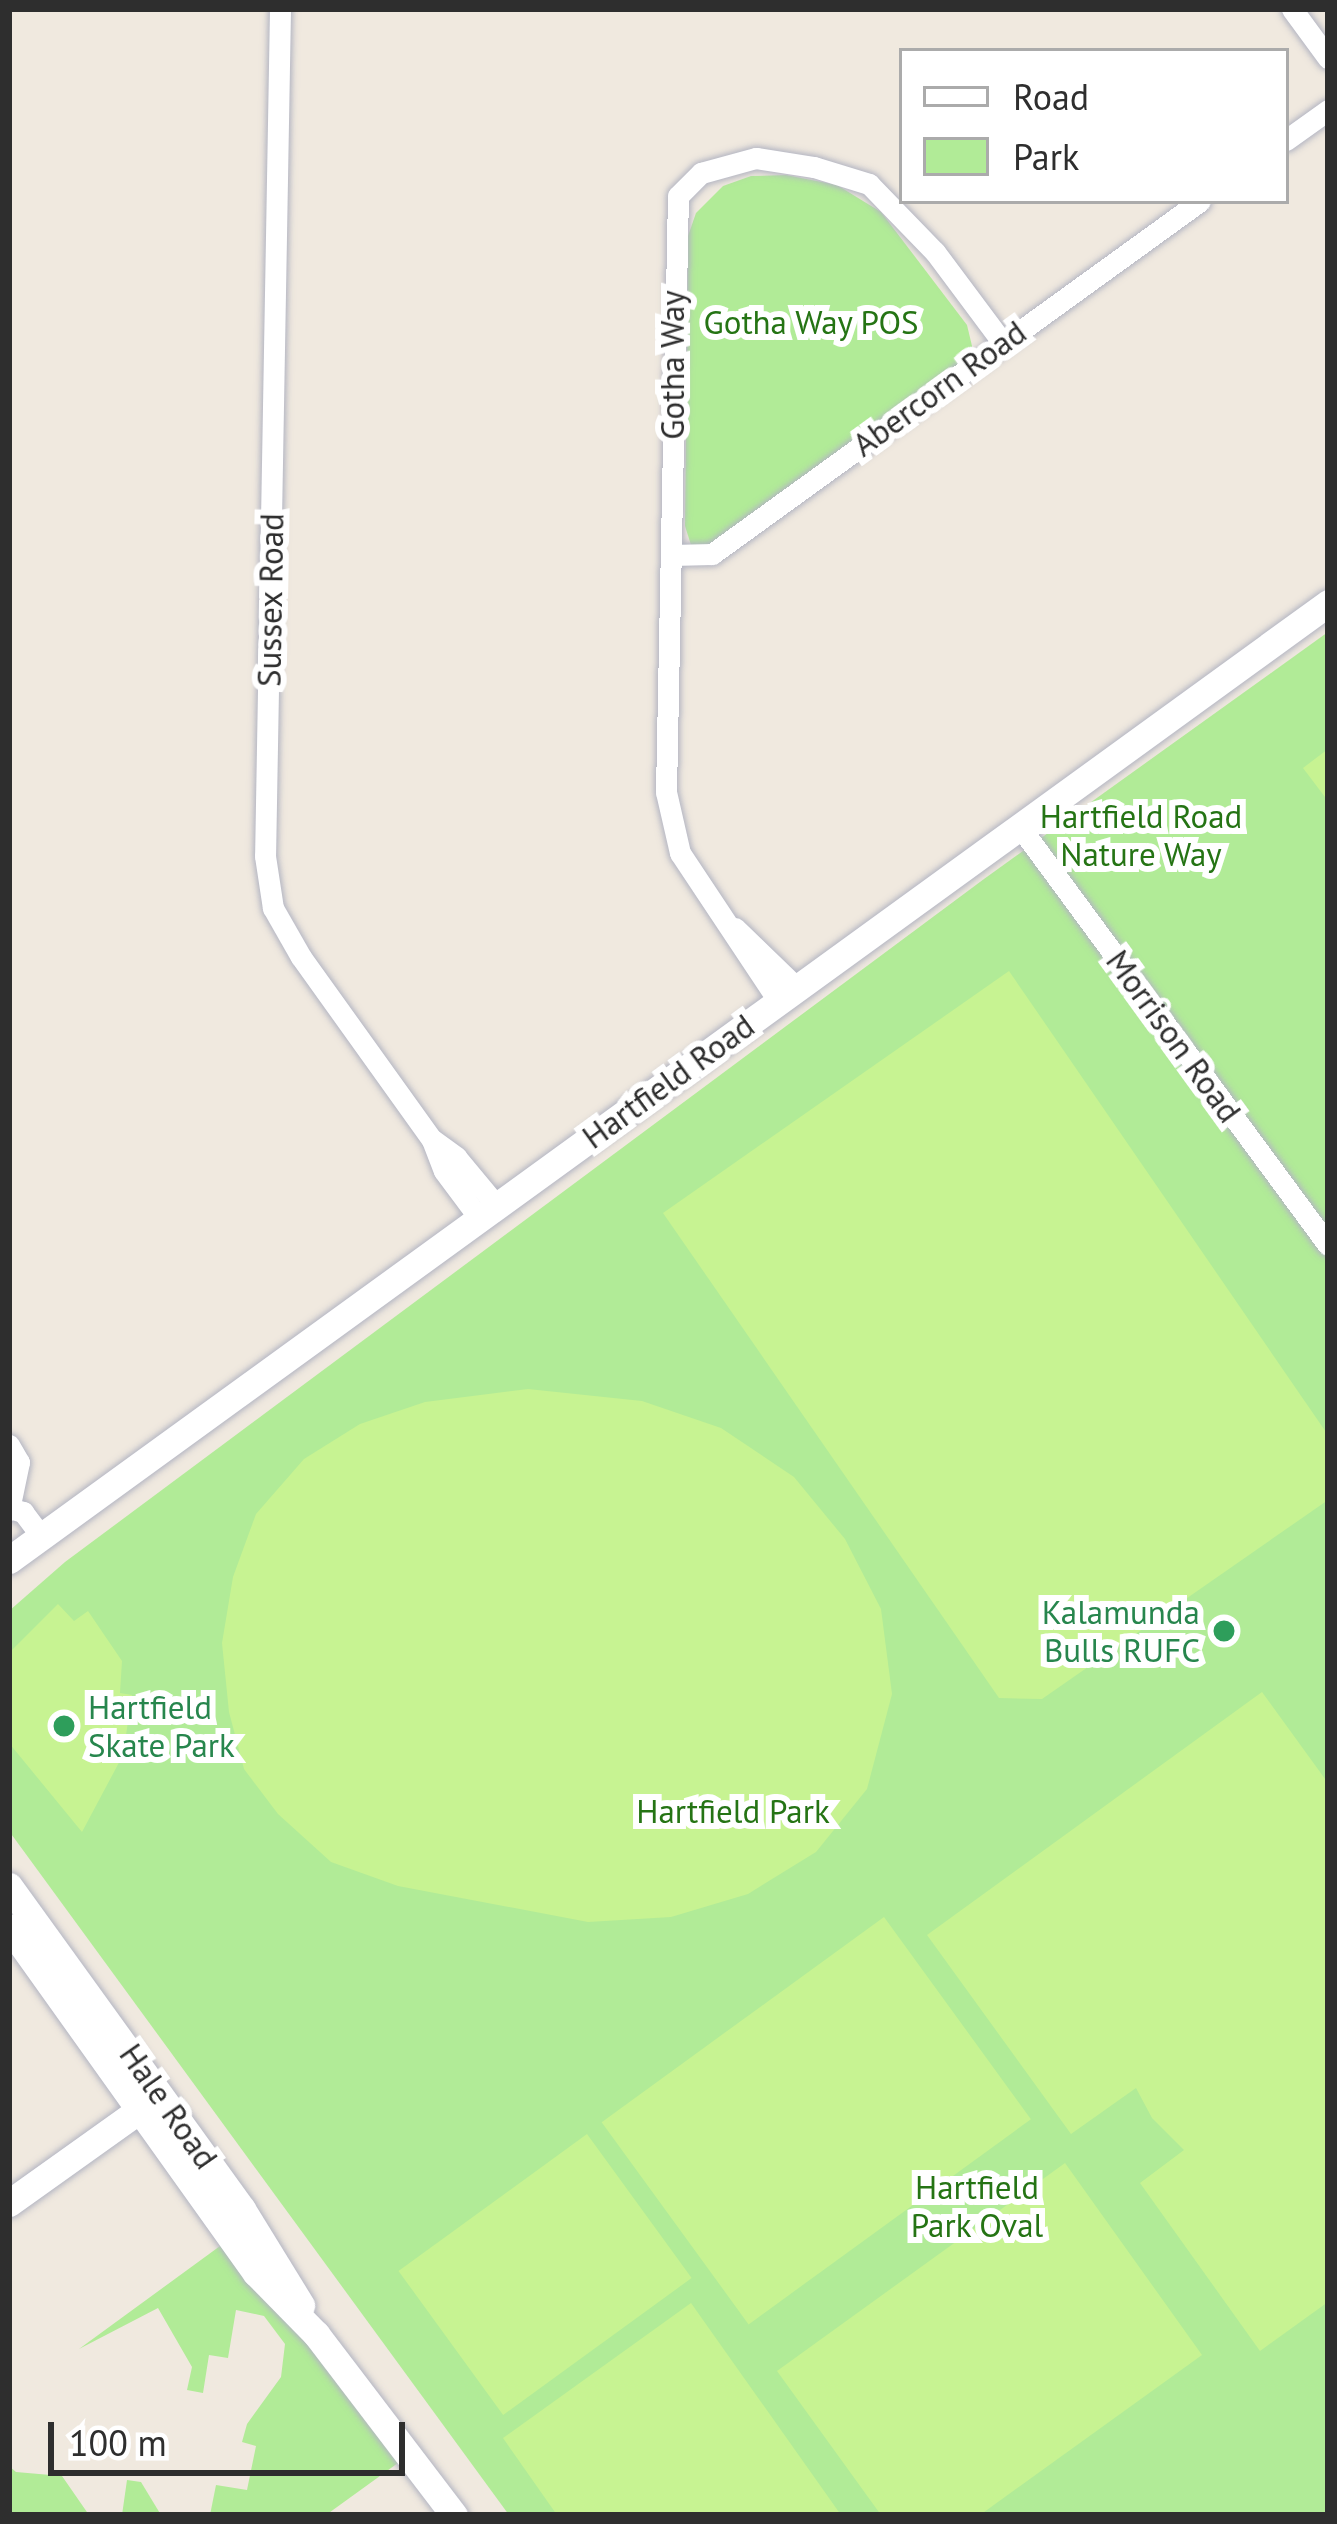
<!DOCTYPE html>
<html>
<head>
<meta charset="utf-8">
<style>
	body { margin:0 }
	#map { position:relative; width:1337px; height:2524px; overflow:hidden; background:#f0e9df; font-family:"PT Sans",sans-serif }
	div>[style] { position:absolute }
	[style*='--x'] { left:calc(var(--x)*1px); top:calc(var(--y)*1px); width:calc(var(--w)*1px); rotate:calc(var(--a)*1deg) }
	.green>* { inset:0; background:#b1eb97 }
	.pitch>* { inset:0; background:#c7f392; transform-origin:0 0 }
	.roads { filter:drop-shadow(0 0 3px #b3b5c2) drop-shadow(0 0 3px #b3b5c2) }
	.street>* { height:21px; margin:-10.5px; padding:0 10.5px; transform-origin:10.5px; border-radius:10.5px; background:#fff }
	.secondary>* { height:27px; margin:-13.5px; padding:0 13.5px; transform-origin:13.5px; border-radius:13.5px; background:#fff }
	.dots>* { width:33px; height:33px; translate:-50% -50%; box-sizing:border-box; border:6px solid #fff; border-radius:50% }
	span { translate:-50% -50%; white-space:nowrap; text-align:center; line-height:1.15; -webkit-text-stroke:12px #fff; paint-order:stroke }
	.park-label { font-size:33px; color:#257414 }
	.street-label { font-size:33px; color:#2e2e2e }
	.leisure-label { font-size:33px; color:#27864d }
	.right { translate:-100% -50%; text-align:right }
	.left { translate:0 -50%; text-align:left }
	.frame { position:absolute; inset:0; border:12px solid #2e2e2e; pointer-events:none }
	.legend { position:absolute; left:899px; top:48px; width:390px; height:156px; box-sizing:border-box; background:#fff; border:3px solid #ababab; margin:0; padding:15px 21px; list-style:none; font-size:36px; color:#2e2e2e }
	.legend li { display:flex; align-items:center; gap:24px; height:60px }
	.legend b { width:60px; border:3px solid #ababab }
	.scale { position:absolute; left:48px; top:2422px; width:357px; height:54px; box-sizing:border-box; border:6px solid #2e2e2e; border-top:0; padding-left:15px; font-size:36px; line-height:42px; white-space:nowrap; color:#2e2e2e; -webkit-text-stroke:9px #fff; paint-order:stroke }
</style>
</head>
<body>
<div id="map">
	<div class="green">
		<div style="clip-path:polygon(786px 175px,837px 185px,881px 212px,967px 325px,972px 346px,969px 357px,709px 548px,691px 545px,685px 526px,688px 236px,696px 213px,723px 186px,751px 176px)"></div>
		<div style="clip-path:polygon(1328px 632px,1328px 2515px,509px 2515px,9px 1831px,9px 1611px,65px 1562px,984px 879px)"></div>
		<div style="clip-path:polygon(231px 2238px,409px 2455px,326px 2515px,210px 2515px,216px 2485px,247px 2490px,256px 2446px,242px 2442px,247px 2424px,281px 2377px,285px 2344px,264px 2316px,236px 2310px,228px 2358px,209px 2355px,203px 2393px,187px 2390px,192px 2367px,158px 2308px,79px 2349px)"></div>
		<div style="clip-path:polygon(9px 2466px,16px 2472px,62px 2476px,89px 2515px,9px 2515px)"></div>
		<div style="clip-path:polygon(127px 2480px,141px 2482px,161px 2515px,122px 2515px)"></div>
	</div>
	<div class="pitch">
		<div style="clip-path:polygon(1328px 749px,1328px 801px,1303px 768px)"></div>
		<div style="clip-path:polygon(1009px 971px,1328px 1435px,1328px 1500px,1042px 1699px,999px 1698px,663px 1213px)"></div>
		<div style="clip-path:polygon(528px 1389px,642px 1401px,721px 1428px,794px 1477px,845px 1539px,881px 1609px,892px 1694px,867px 1789px,816px 1852px,748px 1894px,671px 1917px,588px 1922px,398px 1886px,331px 1862px,278px 1814px,244px 1769px,229px 1712px,222px 1643px,233px 1577px,256px 1514px,304px 1459px,360px 1424px,425px 1402px)"></div>
		<div style="clip-path:polygon(58px 1604px,74px 1621px,88px 1611px,122px 1661px,120px 1693px,132px 1695px,123px 1755px,82px 1832px,9px 1743px,9px 1653px)"></div>
		<div style="clip-path:polygon(1262px 1692px,1328px 1783px,1328px 2302px,1260px 2351px,1140px 2183px,1184px 2150px,1152px 2118px,1136px 2088px,1071px 2134px,927px 1935px)"></div>
		<div style="left:884px;top:1917px;width:250px;height:349px;rotate:54deg"></div>
		<div style="left:587px;top:2134px;width:178px;height:233px;rotate:54deg"></div>
		<div style="clip-path:polygon(1065px 2163px,1202px 2355px,980px 2515px,881px 2515px,777px 2371px)"></div>
		<div style="clip-path:polygon(691px 2303px,841px 2515px,557px 2515px,503px 2438px)"></div>
	</div>
	<div class="roads">
		<div class="street">
			<div style="--x:280;--y:9;--w:847;--a:91.01"></div>
			<div style="--x:265;--y:856;--w:53;--a:81.3"></div>
			<div style="--x:273;--y:908;--w:56;--a:60.3"></div>
			<div style="--x:301;--y:957;--w:225;--a:54.4"></div>
			<div style="--x:432;--y:1140;--w:33;--a:69"></div>
			<div style="--x:444;--y:1171;--w:59;--a:53.3"></div>
			<div style="--x:1292;--y:9;--w:61;--a:53.7"></div>
			<div style="--x:1286;--y:140;--w:52;--a:-35.5"></div>
			<div style="--x:672;--y:555;--w:40;--a:-1.4"></div>
			<div style="--x:712;--y:554;--w:602;--a:-35.88"></div>
			<div style="--x:1020;--y:827;--w:519;--a:53.62"></div>
			<div style="--x:735;--y:928;--w:86;--a:44.1"></div>
			<div style="--x:779;--y:1002;--w:179;--a:-123.6"></div>
			<div style="--x:680;--y:853;--w:63;--a:-102.9"></div>
			<div style="--x:666;--y:792;--w:596;--a:-88.85"></div>
			<div style="--x:678;--y:196;--w:33;--a:-45"></div>
			<div style="--x:701;--y:173;--w:57;--a:-15.3"></div>
			<div style="--x:756;--y:158;--w:59;--a:8.8"></div>
			<div style="--x:814;--y:167;--w:58;--a:17.2"></div>
			<div style="--x:869;--y:184;--w:95;--a:45.9"></div>
			<div style="--x:935;--y:252;--w:112;--a:53.3"></div>
			<div style="--x:433;--y:1140;--w:29;--a:36"></div>
			<div style="--x:456;--y:1157;--w:62;--a:50.2"></div>
			<div style="--x:9;--y:1445;--w:20;--a:60"></div>
			<div style="--x:19;--y:1462;--w:49;--a:101.8"></div>
			<div style="--x:9;--y:1508;--w:15;--a:16"></div>
			<div style="--x:23;--y:1512;--w:30;--a:53"></div>
		</div>
		<div class="secondary">
			<div style="--x:9;--y:1560;--w:1630;--a:-35.96"></div>
			<div style="--x:9;--y:1886;--w:398;--a:54.2"></div>
			<div style="--x:242;--y:2209;--w:113;--a:58.4"></div>
			<div style="--x:9;--y:1927;--w:425;--a:54.5"></div>
			<div style="--x:256;--y:2273;--w:86;--a:45.5"></div>
			<div style="--x:316;--y:2334;--w:228;--a:52.7"></div>
			<div style="--x:9;--y:2203;--w:176;--a:-35.5"></div>
		</div>
	</div>
	<div class="dots">
		<div style="left:1224px;top:1631px;background:#2e9e5b"></div>
		<div style="left:64px;top:1726px;background:#2e9e5b"></div>
	</div>
	<div class="park-label">
		<span style="left:811px;top:322px">Gotha Way POS</span>
		<span style="left:1141px;top:835px">Hartfield Road<br>Nature Way</span>
		<span style="left:733px;top:1811px">Hartfield Park</span>
		<span style="left:977px;top:2206px">Hartfield<br>Park Oval</span>
	</div>
	<div class="street-label">
		<span style="left:672px;top:365px;rotate:-90deg">Gotha Way</span>
		<span style="left:939px;top:388px;rotate:-36deg">Abercorn Road</span>
		<span style="left:270px;top:600px;rotate:-89deg">Sussex Road</span>
		<span style="left:1174px;top:1036px;rotate:54deg">Morrison Road</span>
		<span style="left:668px;top:1081px;rotate:-36deg">Hartfield Road</span>
		<span style="left:169px;top:2106px;rotate:55deg">Hale Road</span>
	</div>
	<div class="leisure-label">
		<span class="right" style="left:1200px;top:1631px">Kalamunda<br>Bulls RUFC</span>
		<span class="left" style="left:88px;top:1726px">Hartfield<br>Skate Park</span>
	</div>
	<div class="frame"></div>
	<ul class="legend">
	<li><b style="height:15px;background:#fff"></b>Road</li>
	<li><b style="height:33px;background:#b1eb97"></b>Park</li>
	</ul>
	<div class="scale">100 m</div>
</div>
</body>
</html>
